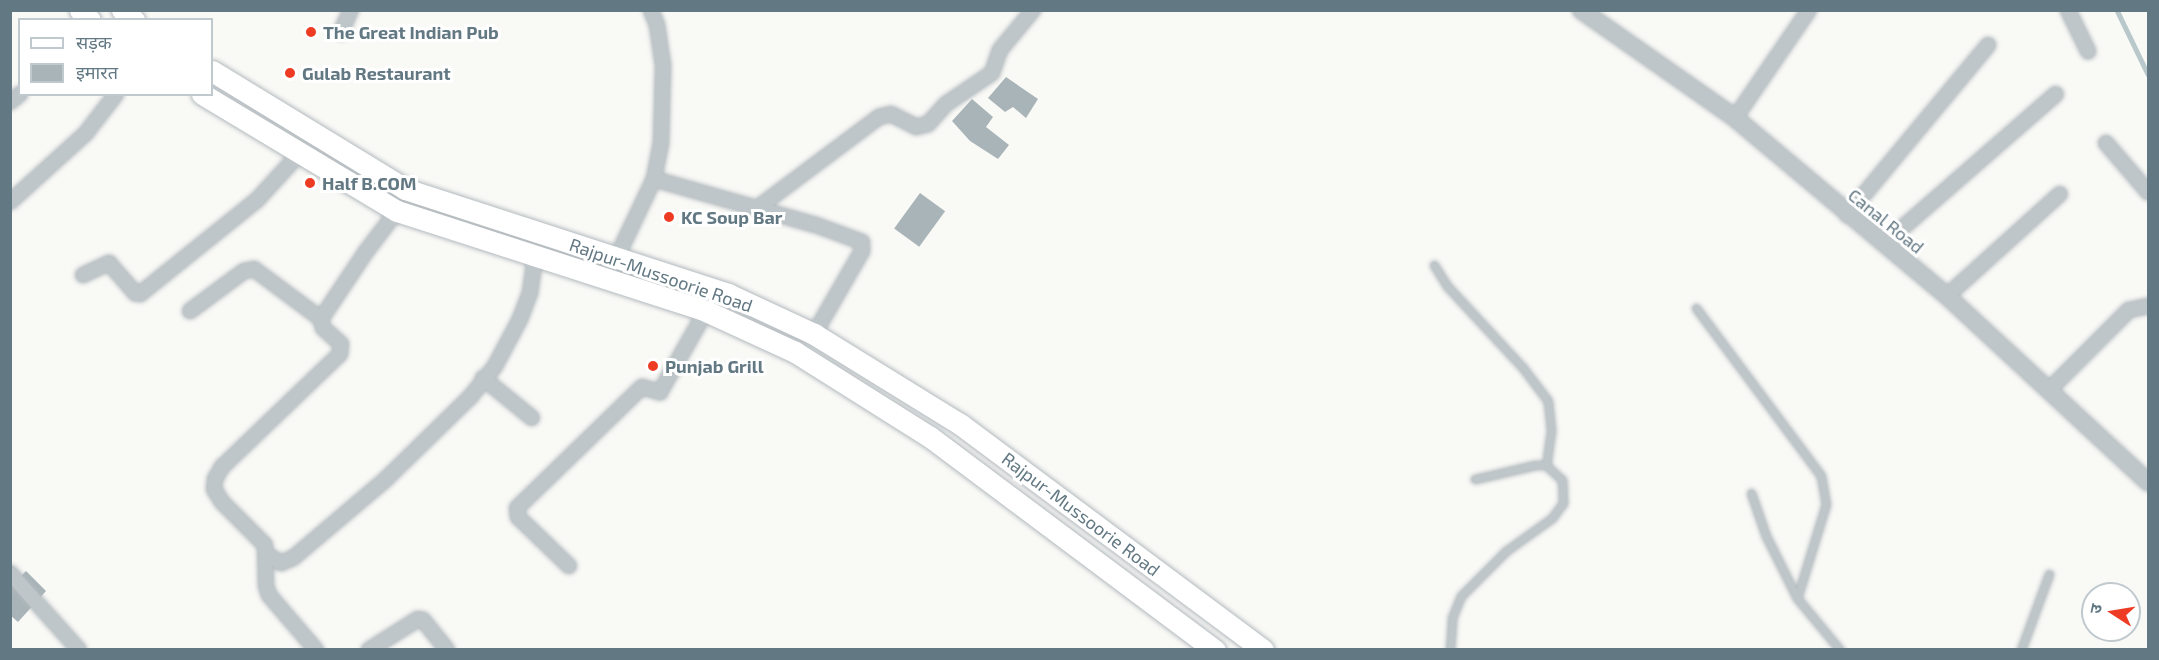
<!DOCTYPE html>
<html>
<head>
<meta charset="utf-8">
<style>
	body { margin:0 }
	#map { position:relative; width:2159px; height:660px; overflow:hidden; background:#f9f9f6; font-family:"Exo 2","Noto Sans Devanagari",sans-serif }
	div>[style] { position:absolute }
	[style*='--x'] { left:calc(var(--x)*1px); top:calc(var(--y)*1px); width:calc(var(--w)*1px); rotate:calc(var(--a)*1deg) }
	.stream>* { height:4.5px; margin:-2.25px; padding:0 2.25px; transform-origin:2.25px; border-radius:2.25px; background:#b8c8cb }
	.building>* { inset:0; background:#a8b4b8; transform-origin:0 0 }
	.roads { filter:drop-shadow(0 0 2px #b3babe) drop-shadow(0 0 2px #b3babe) }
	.service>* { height:7px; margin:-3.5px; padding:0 3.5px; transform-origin:3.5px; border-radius:3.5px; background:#bfc6c9 }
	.minor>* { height:14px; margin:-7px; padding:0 7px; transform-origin:7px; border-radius:7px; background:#bfc6c9 }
	.tertiary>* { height:16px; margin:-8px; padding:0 8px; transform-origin:8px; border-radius:8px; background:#bfc6c9 }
	.primary>* { height:21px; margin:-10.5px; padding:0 10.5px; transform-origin:10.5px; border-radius:10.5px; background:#fff }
	.dots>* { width:16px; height:16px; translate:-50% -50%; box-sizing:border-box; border:3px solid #fff; border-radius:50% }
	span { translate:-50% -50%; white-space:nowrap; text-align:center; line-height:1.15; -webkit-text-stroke:6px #fff; paint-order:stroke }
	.poi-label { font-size:18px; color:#627883; font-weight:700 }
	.left { translate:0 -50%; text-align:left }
	.street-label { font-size:18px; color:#627883 }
	.frame { position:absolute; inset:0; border:12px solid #627883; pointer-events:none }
	.legend { position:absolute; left:18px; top:18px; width:195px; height:78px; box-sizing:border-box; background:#fff; border:2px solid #c0c9cd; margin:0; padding:8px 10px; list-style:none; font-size:18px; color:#627883 }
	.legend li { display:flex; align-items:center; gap:12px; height:30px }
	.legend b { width:30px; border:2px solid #c0c9cd }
	.north { position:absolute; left:2081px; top:582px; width:60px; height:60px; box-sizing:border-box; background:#fff; border:2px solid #c0c9cd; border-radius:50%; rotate:282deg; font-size:16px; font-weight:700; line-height:24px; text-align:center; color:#627883 }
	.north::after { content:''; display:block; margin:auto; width:21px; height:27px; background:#ed3c23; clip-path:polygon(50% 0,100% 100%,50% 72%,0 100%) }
</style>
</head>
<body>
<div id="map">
	<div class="stream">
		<div style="--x:2117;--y:10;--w:71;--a:64.2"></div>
	</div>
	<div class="building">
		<div style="clip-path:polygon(1006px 77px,1038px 99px,1026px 118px,1013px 107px,1005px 112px,988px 98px)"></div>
		<div style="clip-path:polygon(972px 99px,993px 117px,986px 127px,1009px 145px,998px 159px,970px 141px,952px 121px)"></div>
		<div style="left:920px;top:193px;width:31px;height:44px;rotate:36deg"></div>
		<div style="clip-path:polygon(26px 571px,46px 591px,18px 622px,10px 615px,10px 587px)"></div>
	</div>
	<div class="roads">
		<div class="service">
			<div style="--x:1434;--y:265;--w:26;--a:58"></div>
			<div style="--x:1448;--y:287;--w:110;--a:47.2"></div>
			<div style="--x:1523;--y:368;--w:41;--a:52.9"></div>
			<div style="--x:1548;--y:401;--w:30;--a:84"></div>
			<div style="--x:1551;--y:431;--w:34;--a:98"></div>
			<div style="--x:1696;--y:308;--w:209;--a:53.3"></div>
			<div style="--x:1821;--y:476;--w:28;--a:80"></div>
			<div style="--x:1826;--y:504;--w:98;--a:107.1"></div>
			<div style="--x:1751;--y:493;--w:46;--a:70.8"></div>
			<div style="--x:1766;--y:536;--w:69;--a:63.4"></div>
			<div style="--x:1797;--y:598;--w:67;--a:50.4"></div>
			<div style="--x:1450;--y:650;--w:32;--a:-86"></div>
			<div style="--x:1452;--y:618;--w:24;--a:-68"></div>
			<div style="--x:1461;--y:596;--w:64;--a:-45"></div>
			<div style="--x:1506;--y:551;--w:57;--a:-35.7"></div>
			<div style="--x:1552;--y:518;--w:19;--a:-54"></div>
			<div style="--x:1563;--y:503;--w:23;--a:-92"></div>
			<div style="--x:1562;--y:480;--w:22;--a:-137"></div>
			<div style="--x:1546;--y:465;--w:11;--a:180"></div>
			<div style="--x:1535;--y:465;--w:62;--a:166.9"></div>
			<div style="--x:2021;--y:650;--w:81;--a:-69.8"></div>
		</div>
		<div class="minor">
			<div style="--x:2068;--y:10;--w:46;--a:64"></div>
			<div style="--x:341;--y:32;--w:24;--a:-66"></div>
			<div style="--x:10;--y:102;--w:13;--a:-39"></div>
			<div style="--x:1735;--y:118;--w:131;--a:-55.6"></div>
			<div style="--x:2106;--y:143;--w:65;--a:49.4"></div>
			<div style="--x:654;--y:179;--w:168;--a:15.9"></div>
			<div style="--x:816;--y:225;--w:49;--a:20.3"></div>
			<div style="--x:862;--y:242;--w:9;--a:90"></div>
			<div style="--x:862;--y:251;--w:96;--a:120"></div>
			<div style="--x:10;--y:202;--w:103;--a:-42.2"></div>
			<div style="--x:86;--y:133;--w:49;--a:-52.4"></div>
			<div style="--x:756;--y:209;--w:154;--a:-36.8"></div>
			<div style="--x:879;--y:117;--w:12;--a:-14"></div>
			<div style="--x:891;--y:114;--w:28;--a:27"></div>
			<div style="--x:916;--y:127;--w:12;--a:-14"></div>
			<div style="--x:928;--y:124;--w:27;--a:-48"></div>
			<div style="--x:946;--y:104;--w:55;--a:-34"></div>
			<div style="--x:992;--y:73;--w:24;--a:-71"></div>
			<div style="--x:1000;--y:50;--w:52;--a:-50.5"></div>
			<div style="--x:1847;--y:215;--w:221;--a:-50.3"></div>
			<div style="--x:1884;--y:244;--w:228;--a:-41.1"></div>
			<div style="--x:616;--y:259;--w:89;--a:-64.6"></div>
			<div style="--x:654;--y:179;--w:36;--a:-79"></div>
			<div style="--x:661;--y:144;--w:79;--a:-88.5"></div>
			<div style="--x:663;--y:65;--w:40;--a:-98.5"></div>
			<div style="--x:657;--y:25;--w:16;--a:-112"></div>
			<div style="--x:83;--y:275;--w:29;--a:-25"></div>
			<div style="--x:109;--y:263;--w:40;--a:49"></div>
			<div style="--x:135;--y:293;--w:5;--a:11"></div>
			<div style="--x:140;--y:294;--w:150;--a:-38.8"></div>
			<div style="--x:257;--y:200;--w:62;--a:-47.6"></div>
			<div style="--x:1947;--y:296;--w:152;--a:-42.1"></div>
			<div style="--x:190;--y:311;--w:67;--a:-36.5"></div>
			<div style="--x:244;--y:271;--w:10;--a:-11"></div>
			<div style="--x:254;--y:269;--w:84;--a:36.7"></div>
			<div style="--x:483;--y:378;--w:63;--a:39.2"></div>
			<div style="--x:2050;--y:389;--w:112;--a:-45"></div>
			<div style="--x:2129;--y:310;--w:19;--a:-12"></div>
			<div style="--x:266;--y:554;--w:17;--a:31"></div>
			<div style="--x:281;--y:563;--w:13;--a:-23"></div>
			<div style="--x:293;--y:558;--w:122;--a:-40.3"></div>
			<div style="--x:386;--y:479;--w:119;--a:-44.3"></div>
			<div style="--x:471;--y:396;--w:38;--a:-51"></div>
			<div style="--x:495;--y:366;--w:53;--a:-62"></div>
			<div style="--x:520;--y:319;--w:28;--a:-69"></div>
			<div style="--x:530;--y:293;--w:37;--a:-82"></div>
			<div style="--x:569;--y:566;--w:71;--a:-136.1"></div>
			<div style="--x:518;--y:517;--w:9;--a:-96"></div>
			<div style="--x:517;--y:508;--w:174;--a:-44.1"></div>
			<div style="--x:642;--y:387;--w:19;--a:16"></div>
			<div style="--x:660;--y:392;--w:93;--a:-60.4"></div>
			<div style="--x:10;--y:573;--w:103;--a:48.1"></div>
			<div style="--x:316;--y:650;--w:72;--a:-130.5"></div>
			<div style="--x:269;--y:595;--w:9;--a:-108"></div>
			<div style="--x:266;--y:586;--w:41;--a:-91.4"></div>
			<div style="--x:265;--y:545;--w:61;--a:-135"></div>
			<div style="--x:222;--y:502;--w:15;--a:-122"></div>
			<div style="--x:214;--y:489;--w:10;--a:-84"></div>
			<div style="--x:215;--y:479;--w:14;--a:-60"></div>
			<div style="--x:222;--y:467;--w:163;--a:-43.8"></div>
			<div style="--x:340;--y:354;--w:10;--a:-84"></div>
			<div style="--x:341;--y:344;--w:24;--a:-138"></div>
			<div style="--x:323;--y:328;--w:9;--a:-103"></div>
			<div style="--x:321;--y:319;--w:79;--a:-56.3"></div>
			<div style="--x:365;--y:253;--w:53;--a:-52.7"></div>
			<div style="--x:369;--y:650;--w:58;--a:-32.3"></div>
			<div style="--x:418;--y:619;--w:5;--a:11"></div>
			<div style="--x:423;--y:620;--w:38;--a:51"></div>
		</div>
		<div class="tertiary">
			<div style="--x:1581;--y:10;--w:188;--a:35"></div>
			<div style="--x:1735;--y:118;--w:277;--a:40"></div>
			<div style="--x:1947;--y:296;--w:274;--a:42.8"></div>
		</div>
		<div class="primary">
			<div style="--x:80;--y:10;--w:14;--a:45"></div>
			<div style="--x:122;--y:10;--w:16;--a:40"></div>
			<div style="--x:212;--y:71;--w:226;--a:31.4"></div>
			<div style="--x:405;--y:189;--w:340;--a:18"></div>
			<div style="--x:728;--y:294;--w:95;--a:24.9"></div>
			<div style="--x:814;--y:334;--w:172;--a:31.7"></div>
			<div style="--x:960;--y:424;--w:378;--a:36.7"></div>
			<div style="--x:202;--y:94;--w:227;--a:31"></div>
			<div style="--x:397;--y:211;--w:325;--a:17.9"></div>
			<div style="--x:706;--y:311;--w:98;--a:24.7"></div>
			<div style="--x:795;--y:352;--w:160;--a:32.2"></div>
			<div style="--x:930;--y:437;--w:356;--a:36.8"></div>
		</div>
	</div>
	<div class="dots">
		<div style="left:311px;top:32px;background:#ed3c23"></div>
		<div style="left:290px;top:73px;background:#ed3c23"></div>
		<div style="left:310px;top:183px;background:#ed3c23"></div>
		<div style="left:669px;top:217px;background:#ed3c23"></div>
		<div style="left:653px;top:366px;background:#ed3c23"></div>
	</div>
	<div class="poi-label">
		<span class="left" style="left:323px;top:32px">The Great Indian Pub</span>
		<span class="left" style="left:302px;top:73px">Gulab Restaurant</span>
		<span class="left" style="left:322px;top:183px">Half B.COM</span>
		<span class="left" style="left:681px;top:217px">KC Soup Bar</span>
		<span class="left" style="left:665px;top:366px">Punjab Grill</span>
	</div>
	<div class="street-label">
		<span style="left:1886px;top:221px;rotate:39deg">Canal Road</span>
		<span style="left:661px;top:275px;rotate:19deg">Rajpur-Mussoorie Road</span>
		<span style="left:1081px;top:514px;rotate:37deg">Rajpur-Mussoorie Road</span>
	</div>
	<div class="frame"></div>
	<ul class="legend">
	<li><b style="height:8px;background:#fff"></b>सड़क</li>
	<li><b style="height:16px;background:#a8b4b8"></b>इमारत</li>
	</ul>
	<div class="north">उ</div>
</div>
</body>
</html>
